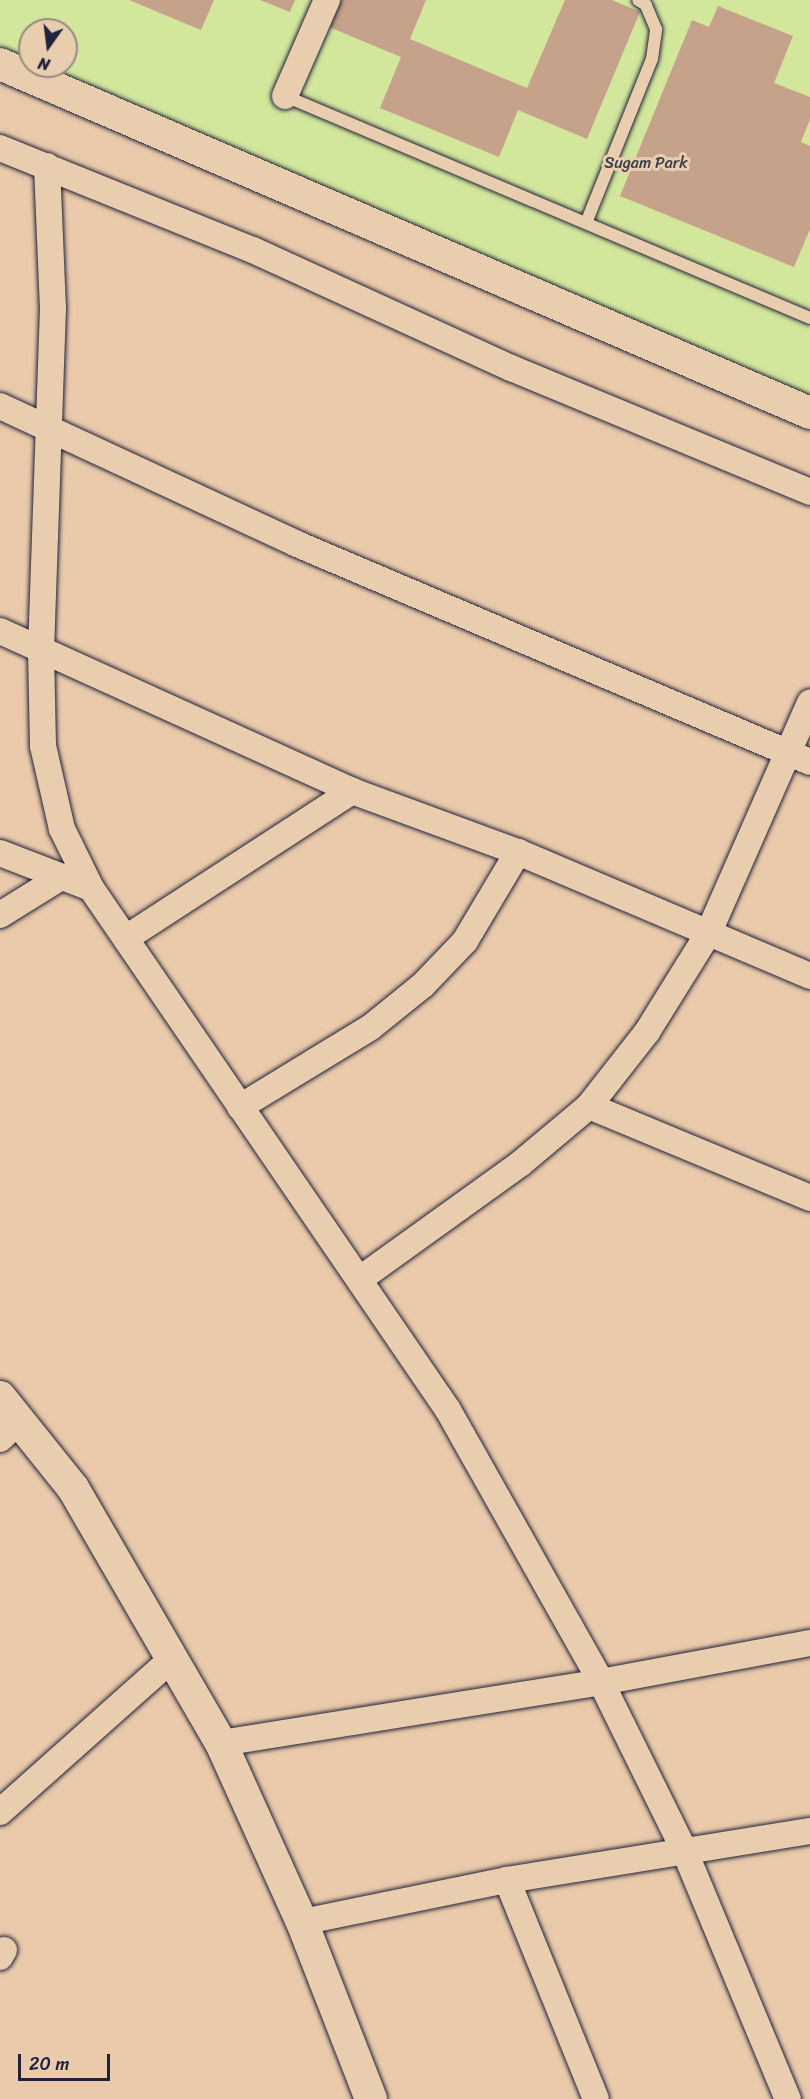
<!DOCTYPE html>
<html>
<head>
<meta charset="utf-8">
<style>
	body { margin:0 }
	#map { position:relative; width:810px; height:2099px; overflow:hidden; background:#eacaaa; font-family:Sriracha,sans-serif }
	div>[style] { position:absolute }
	[style*='--x'] { left:calc(var(--x)*1px); top:calc(var(--y)*1px); width:calc(var(--w)*1px); rotate:calc(var(--a)*1deg) }
	.green>* { inset:0; background:#d2e79c }
	.building>* { inset:0; background:#c5a289 }
	.roads { filter:drop-shadow(0 0 2px #22223b) drop-shadow(0 0 2px #22223b) }
	.service>* { height:12px; margin:-6px; padding:0 6px; transform-origin:6px; border-radius:6px; background:#e8cdaf }
	.minor>* { height:26px; margin:-13px; padding:0 13px; transform-origin:13px; border-radius:13px; background:#e8cdaf }
	.tertiary>* { height:32px; margin:-16px; padding:0 16px; transform-origin:16px; border-radius:16px; background:#e8cdaf }
	span { translate:-50% -50%; white-space:nowrap; text-align:center; line-height:1.15; -webkit-text-stroke:6px #e8cdaf; paint-order:stroke }
	.park-label { font-size:16px; color:#3c404a }
	.north { position:absolute; left:18px; top:18px; width:60px; height:60px; box-sizing:border-box; background:#e8cdaf; border:2px solid #998981; border-radius:50%; rotate:194deg; font-size:16px; font-weight:700; line-height:24px; text-align:center; color:#22223b }
	.north::after { content:''; display:block; margin:auto; width:21px; height:27px; background:#22223b; clip-path:polygon(50% 0,100% 100%,50% 72%,0 100%) }
	.scale { position:absolute; left:18px; top:2054px; width:92px; height:27px; box-sizing:border-box; border:3px solid #22223b; border-top:0; padding-left:8px; font-size:18px; line-height:21px; white-space:nowrap; color:#22223b; -webkit-text-stroke:4px #e8cdaf; paint-order:stroke }
</style>
</head>
<body>
<div id="map">
	<div class="green">
		<div style="clip-path:polygon(evenodd,0 0,810px 0,810px 413px,0 64px,0 0,30px 30px,66px 30px,66px 66px,30px 66px,30px 30px)"></div>
	</div>
	<div class="building">
		<div style="clip-path:polygon(129px 0,214px 0,201px 30px)"></div>
		<div style="clip-path:polygon(260px 0,295px 0,290px 12px)"></div>
		<div style="clip-path:polygon(341px 0,426px 0,410px 39px,527px 88px,565px 0,612px 0,640px 12px,587px 139px,518px 110px,499px 157px,380px 108px,401px 57px,329px 27px)"></div>
		<div style="clip-path:polygon(718px 6px,793px 36px,774px 83px,810px 97px,810px 119px,801px 142px,810px 146px,810px 229px,794px 267px,620px 196px,692px 20px,709px 27px)"></div>
	</div>
	<div class="roads">
		<div class="service">
			<div style="--x:285;--y:96;--w:570;--a:22.92"></div>
			<div style="--x:586;--y:223;--w:177;--a:-68.1"></div>
			<div style="--x:652;--y:59;--w:30;--a:-82"></div>
			<div style="--x:656;--y:29;--w:26;--a:-113"></div>
			<div style="--x:646;--y:5;--w:9;--a:-148"></div>
		</div>
		<div class="minor">
			<div style="--x:285;--y:96;--w:105;--a:-66.4"></div>
			<div style="--x:0;--y:148;--w:273;--a:22"></div>
			<div style="--x:253;--y:250;--w:284;--a:24.6"></div>
			<div style="--x:511;--y:368;--w:324;--a:22.5"></div>
			<div style="--x:47;--y:166;--w:142;--a:87.6"></div>
			<div style="--x:53;--y:308;--w:342;--a:92"></div>
			<div style="--x:41;--y:650;--w:96;--a:88.8"></div>
			<div style="--x:43;--y:746;--w:85;--a:77.1"></div>
			<div style="--x:62;--y:829;--w:66;--a:63.8"></div>
			<div style="--x:91;--y:888;--w:632;--a:55.63"></div>
			<div style="--x:448;--y:1410;--w:312;--a:60.6"></div>
			<div style="--x:601;--y:1682;--w:190;--a:63.7"></div>
			<div style="--x:685;--y:1852;--w:268;--a:67.4"></div>
			<div style="--x:0;--y:406;--w:327;--a:24.9"></div>
			<div style="--x:297;--y:544;--w:557;--a:23.02"></div>
			<div style="--x:0;--y:631;--w:387;--a:24.4"></div>
			<div style="--x:352;--y:791;--w:177;--a:20.2"></div>
			<div style="--x:518;--y:852;--w:317;--a:23"></div>
			<div style="--x:0;--y:853;--w:97;--a:21"></div>
			<div style="--x:0;--y:915;--w:72;--a:-31.9"></div>
			<div style="--x:126;--y:938;--w:270;--a:-33"></div>
			<div style="--x:589;--y:1106;--w:239;--a:22.6"></div>
			<div style="--x:240;--y:1107;--w:153;--a:-31.4"></div>
			<div style="--x:371;--y:1027;--w:67;--a:-38.9"></div>
			<div style="--x:423;--y:985;--w:61;--a:-46.3"></div>
			<div style="--x:465;--y:941;--w:104;--a:-59.2"></div>
			<div style="--x:360;--y:1279;--w:197;--a:-35.7"></div>
			<div style="--x:520;--y:1164;--w:90;--a:-40"></div>
			<div style="--x:589;--y:1106;--w:94;--a:-51.9"></div>
			<div style="--x:647;--y:1032;--w:115;--a:-58.1"></div>
			<div style="--x:708;--y:934;--w:253;--a:-66.2"></div>
			<div style="--x:0;--y:1439;--w:26;--a:-43"></div>
			<div style="--x:221;--y:1743;--w:385;--a:-9.1"></div>
			<div style="--x:601;--y:1682;--w:213;--a:-10.6"></div>
			<div style="--x:0;--y:1812;--w:230;--a:-41.7"></div>
			<div style="--x:507;--y:1880;--w:236;--a:67.9"></div>
			<div style="--x:302;--y:1922;--w:209;--a:-11.6"></div>
			<div style="--x:507;--y:1880;--w:307;--a:-9.2"></div>
			<div style="--x:0;--y:1957;--w:8;--a:-60"></div>
		</div>
		<div class="tertiary">
			<div style="--x:0;--y:64;--w:882;--a:23.31"></div>
			<div style="--x:0;--y:1397;--w:117;--a:51.3"></div>
			<div style="--x:73;--y:1488;--w:295;--a:59.9"></div>
			<div style="--x:221;--y:1743;--w:196;--a:65.7"></div>
			<div style="--x:302;--y:1922;--w:190;--a:68.7"></div>
		</div>
	</div>
	<div class="park-label">
		<span style="left:646px;top:163px">Sugam Park</span>
	</div>
	<div class="north">N</div>
	<div class="scale">20 m</div>
</div>
</body>
</html>
